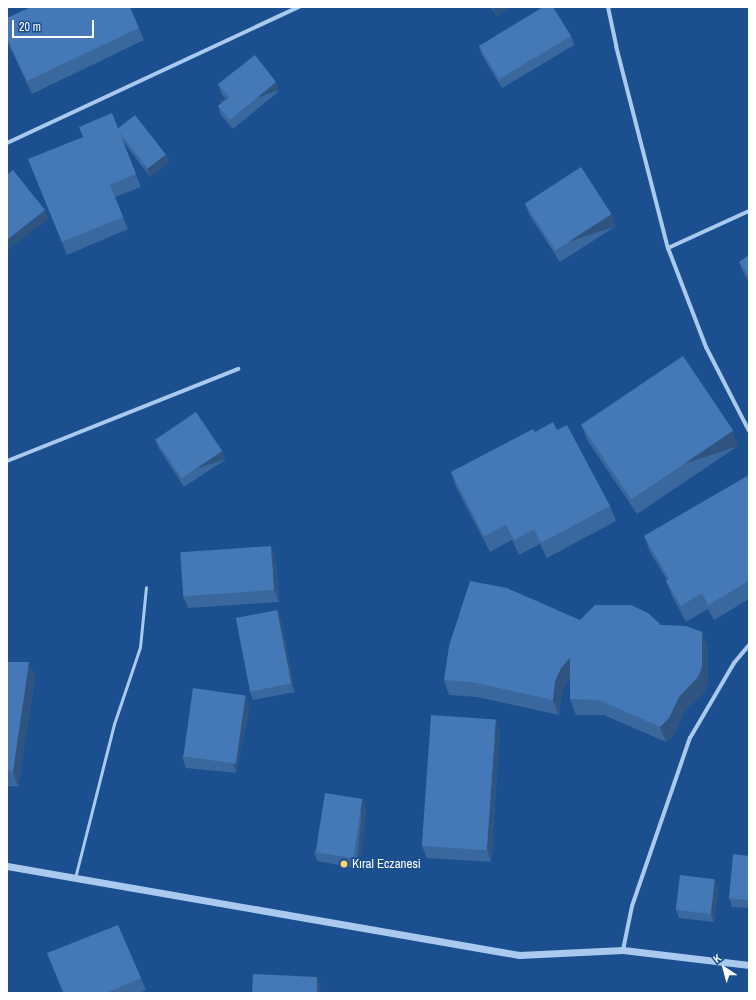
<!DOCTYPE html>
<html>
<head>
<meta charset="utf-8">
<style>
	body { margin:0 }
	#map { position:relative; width:756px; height:1000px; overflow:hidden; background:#1b4f8f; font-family:"Archivo Narrow",sans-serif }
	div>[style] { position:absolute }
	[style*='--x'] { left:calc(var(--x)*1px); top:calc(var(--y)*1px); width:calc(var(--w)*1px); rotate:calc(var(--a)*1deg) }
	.service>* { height:3px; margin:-1.5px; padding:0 1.5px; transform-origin:1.5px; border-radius:1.5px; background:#a9c9ee }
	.minor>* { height:4px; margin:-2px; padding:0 2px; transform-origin:2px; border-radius:2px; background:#a9c9ee }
	.tertiary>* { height:7px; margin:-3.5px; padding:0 3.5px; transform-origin:3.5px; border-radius:3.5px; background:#a9c9ee }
	.wall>* { inset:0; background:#3a679d }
	.shaded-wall>* { inset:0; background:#305480; transform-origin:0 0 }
	.building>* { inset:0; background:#4478b7; transform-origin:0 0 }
	.dots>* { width:11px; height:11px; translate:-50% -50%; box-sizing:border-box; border:2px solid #1b4f8f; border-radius:50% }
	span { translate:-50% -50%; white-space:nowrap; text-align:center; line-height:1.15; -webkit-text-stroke:3.5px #1b4f8f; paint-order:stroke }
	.poi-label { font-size:13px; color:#fff }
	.left { translate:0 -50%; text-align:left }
	.frame { position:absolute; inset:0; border:8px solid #fff; pointer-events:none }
	.north { position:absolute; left:704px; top:948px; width:40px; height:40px; -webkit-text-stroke:3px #1b4f8f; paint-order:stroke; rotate:324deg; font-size:11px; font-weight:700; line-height:16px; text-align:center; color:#fff }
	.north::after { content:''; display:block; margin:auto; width:14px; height:18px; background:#fff; clip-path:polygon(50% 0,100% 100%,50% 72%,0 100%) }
	.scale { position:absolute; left:12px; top:20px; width:82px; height:18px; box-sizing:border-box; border:2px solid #fff; border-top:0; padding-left:5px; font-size:12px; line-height:14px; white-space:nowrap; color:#fff; -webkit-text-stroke:3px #1b4f8f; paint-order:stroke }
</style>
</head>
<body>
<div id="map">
	<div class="service">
		<div style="--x:75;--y:878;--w:159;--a:-75.8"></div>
		<div style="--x:114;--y:724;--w:81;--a:-71.3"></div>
		<div style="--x:140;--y:647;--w:60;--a:-84.3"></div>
	</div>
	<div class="minor">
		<div style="--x:608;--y:7;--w:40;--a:78"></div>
		<div style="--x:616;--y:46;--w:209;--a:75.6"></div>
		<div style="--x:668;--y:248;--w:106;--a:69"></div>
		<div style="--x:706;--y:347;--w:94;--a:62.9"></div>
		<div style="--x:7;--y:143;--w:322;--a:-25"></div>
		<div style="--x:668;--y:248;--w:89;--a:-24.6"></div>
		<div style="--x:7;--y:461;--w:249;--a:-21.7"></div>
		<div style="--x:623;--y:950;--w:45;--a:-78.4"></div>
		<div style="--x:632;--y:906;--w:178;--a:-71"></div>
		<div style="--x:690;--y:738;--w:87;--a:-59.6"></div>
		<div style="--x:734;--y:663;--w:23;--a:-50"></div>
	</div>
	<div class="tertiary">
		<div style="--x:7;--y:866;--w:520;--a:9.86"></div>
		<div style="--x:519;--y:955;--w:104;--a:-2.8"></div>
		<div style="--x:623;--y:950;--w:127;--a:6.8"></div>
	</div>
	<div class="wall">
		<div style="clip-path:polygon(491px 7px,510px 7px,497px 16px)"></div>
		<div style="clip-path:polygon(7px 18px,139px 28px,144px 40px,32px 94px,7px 41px)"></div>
		<div style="clip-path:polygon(571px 36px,574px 45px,502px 88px,482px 55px,479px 46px)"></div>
		<div style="clip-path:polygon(218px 84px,279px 91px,233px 129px,221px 115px,218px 106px,226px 99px,221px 93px)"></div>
		<div style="clip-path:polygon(118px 130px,166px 154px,169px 162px,150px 177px,122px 140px,141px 187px,115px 197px,128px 229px,67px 255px,28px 159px)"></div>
		<div style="clip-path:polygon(525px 204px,616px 226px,560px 262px,530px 216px)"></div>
		<div style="clip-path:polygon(749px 255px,749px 282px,744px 274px,739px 262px)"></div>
		<div style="clip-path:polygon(581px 424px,738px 446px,637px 514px,587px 440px)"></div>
		<div style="clip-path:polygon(557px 430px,610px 506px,616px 521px,547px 558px,540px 544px,519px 555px,512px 540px,490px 552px,456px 487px,451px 472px,535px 432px)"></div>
		<div style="clip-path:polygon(155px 439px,222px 451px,225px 460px,184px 487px,158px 447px)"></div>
		<div style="clip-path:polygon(749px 475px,749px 599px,714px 620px,708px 609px,686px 622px,672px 596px,666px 581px,667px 580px,650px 552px,644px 536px)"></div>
		<div style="clip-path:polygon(276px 559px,279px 602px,188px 608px,183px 596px)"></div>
		<div style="clip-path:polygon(277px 610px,281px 619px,295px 692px,253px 700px,250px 692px)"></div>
		<div style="clip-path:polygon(580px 620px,661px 625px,702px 632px,708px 648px,708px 683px,704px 692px,684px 712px,675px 733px,666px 742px,604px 715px,576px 715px,570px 699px,570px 679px,566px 683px,561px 697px,559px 715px,477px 697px,449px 695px,444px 680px)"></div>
		<div style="clip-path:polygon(7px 662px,35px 677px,18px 787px,7px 786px)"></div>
		<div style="clip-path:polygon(250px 707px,236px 773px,186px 768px,182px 756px)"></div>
		<div style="clip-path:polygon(500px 731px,491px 862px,427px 858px,422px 846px)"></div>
		<div style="clip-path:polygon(366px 808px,360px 869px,317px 861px,314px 852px)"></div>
		<div style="clip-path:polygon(749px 856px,749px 908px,732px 907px,729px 898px)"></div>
		<div style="clip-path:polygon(718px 888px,714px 922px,679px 918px,676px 910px)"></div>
		<div style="clip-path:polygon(47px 953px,141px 978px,146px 990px,139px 993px,63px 993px)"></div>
	</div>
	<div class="shaded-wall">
		<div style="clip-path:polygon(493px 7px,510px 7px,497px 16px)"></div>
		<div style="left:276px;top:82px;width:9px;height:60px;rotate:72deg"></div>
		<div style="clip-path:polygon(166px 154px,169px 162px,150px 177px,147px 169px)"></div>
		<div style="clip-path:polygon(45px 210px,48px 219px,7px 251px,7px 240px)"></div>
		<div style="left:612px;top:214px;width:13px;height:67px;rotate:72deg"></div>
		<div style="left:733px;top:431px;width:16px;height:123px;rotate:72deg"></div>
		<div style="left:222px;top:451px;width:9px;height:49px;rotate:72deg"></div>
		<div style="clip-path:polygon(271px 546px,276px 559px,279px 602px,274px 590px)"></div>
		<div style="clip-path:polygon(277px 610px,281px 619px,295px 692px,291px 684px)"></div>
		<div style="clip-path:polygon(702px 632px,708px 648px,708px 683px,704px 692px,684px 712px,675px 733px,666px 742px,660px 727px,679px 697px)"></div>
		<div style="clip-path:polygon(570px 658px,576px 673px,566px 683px,561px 697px,559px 715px,553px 700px,555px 681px,561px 668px)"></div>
		<div style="clip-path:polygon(29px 662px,35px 677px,18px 787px,13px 771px)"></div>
		<div style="clip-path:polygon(246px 695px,250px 707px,236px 773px,232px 761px)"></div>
		<div style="clip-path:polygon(496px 719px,500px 731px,491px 862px,487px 849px)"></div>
		<div style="clip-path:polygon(363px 799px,366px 808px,360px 869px,357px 860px)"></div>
		<div style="clip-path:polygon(715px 879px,718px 888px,714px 922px,711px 914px)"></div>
		<div style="clip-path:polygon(317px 977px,321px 985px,320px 993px,317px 993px)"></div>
	</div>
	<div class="building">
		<div style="clip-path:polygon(31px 7px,130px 7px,139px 28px,27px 81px,7px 38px,7px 18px)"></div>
		<div style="clip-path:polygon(543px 7px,553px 7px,571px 36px,499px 79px,479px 46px)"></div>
		<div style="clip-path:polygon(255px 55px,276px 82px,230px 120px,218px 106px,229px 97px,218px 84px)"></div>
		<div style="clip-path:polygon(112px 113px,136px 174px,110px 185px,123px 217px,62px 242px,28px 159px,83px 137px,79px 127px)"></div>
		<div style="left:135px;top:115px;width:50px;height:23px;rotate:52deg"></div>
		<div style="left:581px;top:167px;width:56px;height:67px;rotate:57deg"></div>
		<div style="clip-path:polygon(13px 170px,45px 210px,7px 240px,7px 175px)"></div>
		<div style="clip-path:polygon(749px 255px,749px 276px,739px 262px)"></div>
		<div style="left:683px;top:356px;width:90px;height:123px;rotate:56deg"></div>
		<div style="left:196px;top:412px;width:47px;height:49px;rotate:56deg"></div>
		<div style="clip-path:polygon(553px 422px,557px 430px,567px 425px,610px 506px,541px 543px,534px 529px,514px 540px,506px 525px,484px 536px,451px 472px,533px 429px,535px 432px)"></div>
		<div style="clip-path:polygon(749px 475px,749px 581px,708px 605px,702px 593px,681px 606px,666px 581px,669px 579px,644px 536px)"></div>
		<div style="left:271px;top:546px;width:44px;height:91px;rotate:86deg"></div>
		<div style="clip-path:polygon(470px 581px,507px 588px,580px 620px,595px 605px,631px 605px,648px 613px,661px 625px,686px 626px,702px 632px,702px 667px,698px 677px,679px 697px,669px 718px,660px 727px,599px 700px,570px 699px,570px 658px,561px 668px,555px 681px,553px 700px,471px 682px,444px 680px,449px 646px)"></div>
		<div style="left:277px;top:610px;width:75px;height:42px;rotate:79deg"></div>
		<div style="clip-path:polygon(7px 662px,29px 662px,13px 771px,7px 771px)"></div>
		<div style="left:193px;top:688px;width:53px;height:69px;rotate:8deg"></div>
		<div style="left:431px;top:715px;width:65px;height:131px;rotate:4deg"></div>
		<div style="left:325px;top:793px;width:38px;height:60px;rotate:9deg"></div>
		<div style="clip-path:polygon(733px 854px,749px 856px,749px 900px,729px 898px)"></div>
		<div style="left:680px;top:875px;width:35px;height:35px;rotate:7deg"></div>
		<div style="clip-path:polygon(118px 925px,141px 978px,106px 993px,64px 993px,47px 953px)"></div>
		<div style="clip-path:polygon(253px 974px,317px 977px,317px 993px,252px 993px)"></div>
	</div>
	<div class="dots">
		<div style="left:344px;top:864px;background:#ffd166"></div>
	</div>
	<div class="poi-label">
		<span class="left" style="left:352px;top:864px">Kıral Eczanesi</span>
	</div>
	<div class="frame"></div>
	<div class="north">K</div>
	<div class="scale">20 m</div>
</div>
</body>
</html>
